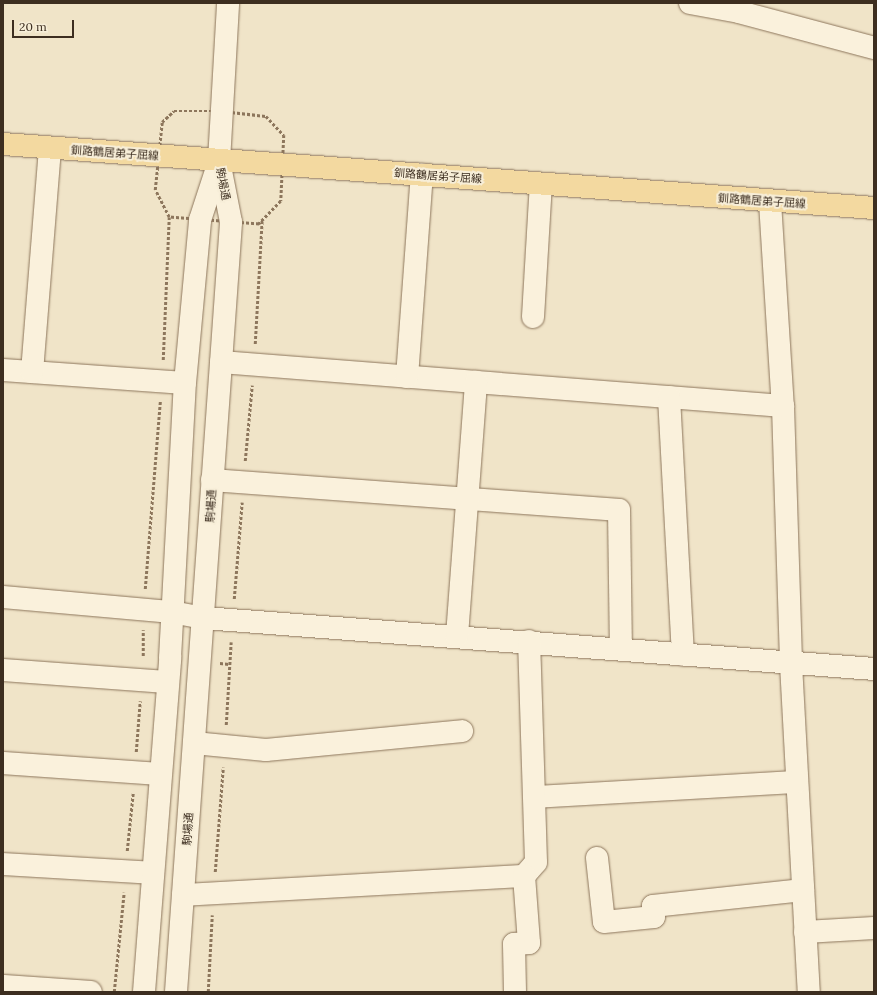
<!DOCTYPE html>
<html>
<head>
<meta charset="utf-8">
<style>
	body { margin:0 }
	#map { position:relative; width:877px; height:995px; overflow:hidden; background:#f0e4c8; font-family:Lora,"Noto Sans JP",serif }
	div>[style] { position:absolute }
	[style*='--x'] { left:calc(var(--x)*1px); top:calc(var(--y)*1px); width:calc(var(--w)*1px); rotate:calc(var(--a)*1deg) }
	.path>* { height:2.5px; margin-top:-1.25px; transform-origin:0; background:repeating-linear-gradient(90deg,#8d765c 0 3px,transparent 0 5px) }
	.roads { filter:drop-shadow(0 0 1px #8d765c) drop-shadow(0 0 1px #8d765c) }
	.minor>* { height:22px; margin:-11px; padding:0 11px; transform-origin:11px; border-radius:11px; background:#faf1dc }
	.major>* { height:22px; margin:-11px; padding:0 11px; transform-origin:11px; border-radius:11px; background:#f3d9a0 }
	span { translate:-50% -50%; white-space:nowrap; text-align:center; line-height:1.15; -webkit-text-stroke:4px #f7eed8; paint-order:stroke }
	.street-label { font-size:11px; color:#3d2e20 }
	.frame { position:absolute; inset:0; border:4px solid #3d2e20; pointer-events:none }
	.scale { position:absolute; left:12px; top:20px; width:62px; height:18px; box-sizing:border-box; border:2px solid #3d2e20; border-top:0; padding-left:5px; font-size:12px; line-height:14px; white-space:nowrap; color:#3d2e20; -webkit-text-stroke:3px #f7eed8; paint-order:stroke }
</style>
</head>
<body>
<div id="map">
	<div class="path">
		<div style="--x:174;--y:111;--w:48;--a:0"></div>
		<div style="--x:222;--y:111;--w:44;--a:6.5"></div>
		<div style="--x:266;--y:116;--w:26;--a:47"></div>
		<div style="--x:284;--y:135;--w:66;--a:92.6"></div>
		<div style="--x:281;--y:201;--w:32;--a:134"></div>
		<div style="--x:259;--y:224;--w:90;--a:-175.6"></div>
		<div style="--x:169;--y:217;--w:30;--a:-117"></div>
		<div style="--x:155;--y:190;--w:68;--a:-84.1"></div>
		<div style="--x:162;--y:122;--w:16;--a:-43"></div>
		<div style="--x:255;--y:344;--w:124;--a:-86.8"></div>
		<div style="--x:163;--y:360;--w:143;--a:-87.6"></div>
		<div style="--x:245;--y:461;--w:76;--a:-84.7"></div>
		<div style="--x:145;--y:589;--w:189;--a:-85.4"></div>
		<div style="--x:234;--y:599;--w:97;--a:-85.3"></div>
		<div style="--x:143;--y:656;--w:26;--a:-90"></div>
		<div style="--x:220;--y:663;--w:9;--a:6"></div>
		<div style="--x:226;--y:725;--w:83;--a:-86.6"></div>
		<div style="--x:136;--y:752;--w:51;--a:-85.5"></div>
		<div style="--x:127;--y:851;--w:58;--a:-84.1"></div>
		<div style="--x:215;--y:872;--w:105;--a:-85.6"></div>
		<div style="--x:114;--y:992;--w:100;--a:-84.3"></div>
		<div style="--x:208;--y:992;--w:77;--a:-87"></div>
	</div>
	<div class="roads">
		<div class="minor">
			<div style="--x:690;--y:3;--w:50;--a:10.4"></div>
			<div style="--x:739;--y:12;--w:140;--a:14.9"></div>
			<div style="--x:770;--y:202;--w:204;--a:86.4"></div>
			<div style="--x:783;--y:406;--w:258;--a:88.2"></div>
			<div style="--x:791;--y:664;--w:328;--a:86.9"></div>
			<div style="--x:533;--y:317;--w:133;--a:-86.6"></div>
			<div style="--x:221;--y:362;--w:564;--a:4.48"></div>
			<div style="--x:3;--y:370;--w:182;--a:4.1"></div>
			<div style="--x:32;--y:372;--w:225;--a:-85.4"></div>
			<div style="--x:407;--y:377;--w:203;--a:-85.8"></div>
			<div style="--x:669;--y:397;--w:258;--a:86.9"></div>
			<div style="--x:212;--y:480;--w:408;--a:4.2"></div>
			<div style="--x:619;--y:510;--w:139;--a:89.2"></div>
			<div style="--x:3;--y:597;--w:170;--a:5.1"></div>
			<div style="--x:172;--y:612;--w:33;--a:11"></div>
			<div style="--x:204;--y:618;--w:672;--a:4.35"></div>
			<div style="--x:457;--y:636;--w:255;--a:-85.7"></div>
			<div style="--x:3;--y:670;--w:164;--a:4.2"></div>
			<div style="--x:194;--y:743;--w:72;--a:5.6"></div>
			<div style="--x:266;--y:750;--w:197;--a:-5.5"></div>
			<div style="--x:3;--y:763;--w:157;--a:4"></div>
			<div style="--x:535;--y:797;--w:262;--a:-3.3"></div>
			<div style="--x:597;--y:858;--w:64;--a:83.8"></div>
			<div style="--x:604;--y:922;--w:50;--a:-5.7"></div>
			<div style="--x:654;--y:917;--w:11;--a:-95"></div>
			<div style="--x:653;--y:906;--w:151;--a:-6.1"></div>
			<div style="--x:3;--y:864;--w:150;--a:3.4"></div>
			<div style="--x:524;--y:876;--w:18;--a:-49"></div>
			<div style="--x:536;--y:862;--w:221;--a:-91.8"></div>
			<div style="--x:183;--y:895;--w:342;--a:-3.2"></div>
			<div style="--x:524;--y:876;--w:67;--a:85.7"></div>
			<div style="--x:529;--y:943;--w:15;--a:176"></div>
			<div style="--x:514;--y:944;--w:48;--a:88.8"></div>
			<div style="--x:805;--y:932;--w:69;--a:-3.3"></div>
			<div style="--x:3;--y:986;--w:88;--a:3.9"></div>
			<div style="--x:144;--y:992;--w:335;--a:-85.5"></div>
			<div style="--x:170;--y:658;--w:275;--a:-86.9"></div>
			<div style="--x:185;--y:383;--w:164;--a:-84.7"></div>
			<div style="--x:200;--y:220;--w:61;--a:-71.9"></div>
			<div style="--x:176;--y:992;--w:772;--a:-85.91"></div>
			<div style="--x:231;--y:222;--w:62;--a:-101.1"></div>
			<div style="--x:219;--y:161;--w:158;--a:-86.7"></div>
		</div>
		<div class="major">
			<div style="--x:3;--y:144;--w:873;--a:4.2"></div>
		</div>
	</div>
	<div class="street-label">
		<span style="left:115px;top:153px;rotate:4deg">釧路鶴居弟子屈線</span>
		<span style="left:438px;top:176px;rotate:4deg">釧路鶴居弟子屈線</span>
		<span style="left:223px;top:184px;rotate:79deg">駒場通</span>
		<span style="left:762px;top:201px;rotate:4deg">釧路鶴居弟子屈線</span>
		<span style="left:211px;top:506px;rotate:-87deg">駒場通</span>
		<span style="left:188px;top:829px;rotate:-86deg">駒場通</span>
	</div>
	<div class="frame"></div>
	<div class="scale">20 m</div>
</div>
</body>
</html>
